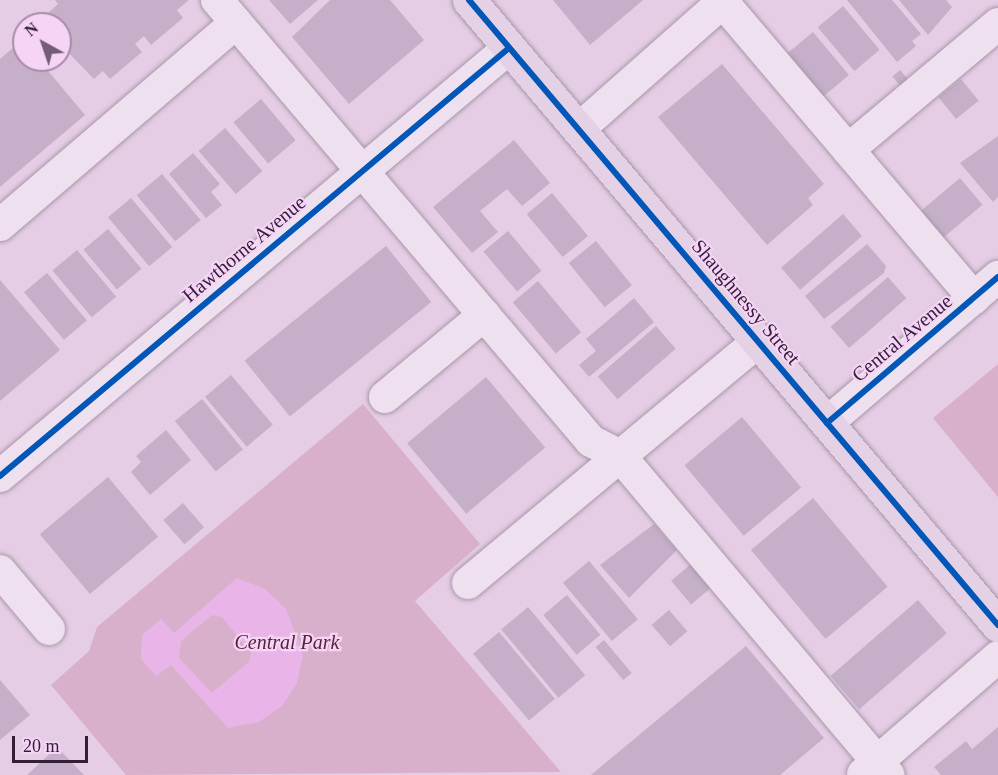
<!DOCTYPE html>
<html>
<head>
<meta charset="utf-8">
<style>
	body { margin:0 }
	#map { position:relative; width:998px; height:775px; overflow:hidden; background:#e5cee5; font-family:"Times New Roman",serif }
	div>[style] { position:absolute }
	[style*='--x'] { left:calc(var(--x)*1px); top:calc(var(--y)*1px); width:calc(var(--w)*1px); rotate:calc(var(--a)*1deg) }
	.green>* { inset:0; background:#d8b0cc }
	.sand>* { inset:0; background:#e9b5e8 }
	.building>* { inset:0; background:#c5afc9; transform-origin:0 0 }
	.roads { filter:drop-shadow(0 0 2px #a997aa) drop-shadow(0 0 2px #a997aa) }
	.minor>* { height:32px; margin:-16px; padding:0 16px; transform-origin:16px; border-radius:16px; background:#eee0ee }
	.major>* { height:33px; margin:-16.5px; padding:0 16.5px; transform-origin:16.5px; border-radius:16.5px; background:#e5d1e5 }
	.cycleway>* { height:6px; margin:-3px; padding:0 3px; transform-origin:3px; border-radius:3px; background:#0057b8 }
	span { translate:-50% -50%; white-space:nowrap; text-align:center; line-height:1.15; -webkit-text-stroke:4.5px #f6d4f6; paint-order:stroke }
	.street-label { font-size:20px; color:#341e3a }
	.park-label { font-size:20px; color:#57243c; font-style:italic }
	.north { position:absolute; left:12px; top:12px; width:60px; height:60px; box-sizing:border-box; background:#f6d4f6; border:2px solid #a88bab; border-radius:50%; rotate:320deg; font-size:16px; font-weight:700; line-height:24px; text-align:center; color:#341e3a }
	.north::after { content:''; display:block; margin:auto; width:21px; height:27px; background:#725c76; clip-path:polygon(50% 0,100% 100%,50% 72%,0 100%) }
	.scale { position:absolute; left:12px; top:736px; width:76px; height:27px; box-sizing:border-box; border:3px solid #341e3a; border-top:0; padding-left:8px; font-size:18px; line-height:21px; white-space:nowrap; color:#341e3a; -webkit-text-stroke:4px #f6d4f6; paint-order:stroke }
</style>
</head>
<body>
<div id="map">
	<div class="green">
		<div style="clip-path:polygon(998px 364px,998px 497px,933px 418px)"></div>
		<div style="clip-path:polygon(363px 404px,480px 544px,415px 601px,561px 772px,126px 775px,51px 685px,89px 651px,97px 627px)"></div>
	</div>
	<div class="sand">
		<div style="clip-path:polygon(evenodd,237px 578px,265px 589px,286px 609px,303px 655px,297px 683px,282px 706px,259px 722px,228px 728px,171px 665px,156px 676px,141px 659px,142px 635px,161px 619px,174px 633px,237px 578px,212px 615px,222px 617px,251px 653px,249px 662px,212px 693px,179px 658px,181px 641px,212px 615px)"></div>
	</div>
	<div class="building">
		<div style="clip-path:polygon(55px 0,189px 0,177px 10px,183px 18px,151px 45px,144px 36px,135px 44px,142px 52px,110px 79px,103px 71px,94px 79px,60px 44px,60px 24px,48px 13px,58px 4px)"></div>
		<div style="clip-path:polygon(269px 0,318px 0,290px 24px)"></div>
		<div style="clip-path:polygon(330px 0,390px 0,424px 40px,349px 104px,292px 37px)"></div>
		<div style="clip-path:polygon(553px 0,643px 0,590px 45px)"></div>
		<div style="clip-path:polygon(847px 0,892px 0,921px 34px,912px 41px,916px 46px,897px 62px)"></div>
		<div style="clip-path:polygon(899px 0,946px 0,952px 7px,928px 35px)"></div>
		<div style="left:843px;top:6px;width:57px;height:33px;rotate:50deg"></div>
		<div style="left:813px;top:32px;width:56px;height:34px;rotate:50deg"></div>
		<div style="clip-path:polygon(22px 40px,24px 60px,39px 60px,85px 115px,0 187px,0 59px)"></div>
		<div style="clip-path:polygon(722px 64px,824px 184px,808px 198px,813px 205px,767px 245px,658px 117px)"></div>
		<div style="left:900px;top:70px;width:16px;height:10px;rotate:50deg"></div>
		<div style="left:961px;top:79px;width:28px;height:29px;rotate:51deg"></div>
		<div style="left:261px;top:99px;width:54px;height:36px;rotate:50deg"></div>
		<div style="left:225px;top:128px;width:57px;height:35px;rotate:49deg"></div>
		<div style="clip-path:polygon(998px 136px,998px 197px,993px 202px,960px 163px)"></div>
		<div style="clip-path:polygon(514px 140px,550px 183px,522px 206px,507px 189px,480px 211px,498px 232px,472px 253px,433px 207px)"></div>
		<div style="clip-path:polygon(193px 153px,220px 184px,211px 192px,222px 205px,206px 218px,169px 174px)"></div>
		<div style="left:162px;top:174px;width:60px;height:33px;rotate:50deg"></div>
		<div style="left:960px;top:178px;width:35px;height:52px;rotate:50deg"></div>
		<div style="left:552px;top:193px;width:56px;height:33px;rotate:50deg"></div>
		<div style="left:131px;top:198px;width:64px;height:30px;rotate:50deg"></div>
		<div style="left:843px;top:214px;width:29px;height:82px;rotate:49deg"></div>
		<div style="left:108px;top:229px;width:52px;height:32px;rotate:50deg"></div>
		<div style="left:508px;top:231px;width:52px;height:32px;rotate:50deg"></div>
		<div style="left:596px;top:241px;width:57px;height:35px;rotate:51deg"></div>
		<div style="clip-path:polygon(867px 244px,886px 266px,884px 273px,824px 319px,805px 296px)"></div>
		<div style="left:386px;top:246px;width:72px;height:182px;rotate:51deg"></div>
		<div style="left:77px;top:250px;width:61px;height:32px;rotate:50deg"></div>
		<div style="left:47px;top:273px;width:62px;height:30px;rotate:50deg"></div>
		<div style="left:888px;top:277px;width:28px;height:76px;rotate:49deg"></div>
		<div style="clip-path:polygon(0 280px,60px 350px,0 401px)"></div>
		<div style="left:538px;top:281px;width:67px;height:33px;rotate:50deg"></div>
		<div style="clip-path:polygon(634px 298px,654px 322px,589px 377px,579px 365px,596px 351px,586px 339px)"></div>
		<div style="left:656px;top:326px;width:30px;height:77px;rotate:49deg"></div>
		<div style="left:231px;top:375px;width:65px;height:34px;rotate:50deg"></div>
		<div style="left:486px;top:377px;width:92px;height:103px;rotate:50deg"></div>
		<div style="left:202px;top:399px;width:65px;height:35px;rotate:51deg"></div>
		<div style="left:742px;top:417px;width:92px;height:75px;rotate:50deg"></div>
		<div style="clip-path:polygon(166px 430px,191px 460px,150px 495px,131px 472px,141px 462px,136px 456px)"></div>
		<div style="left:108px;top:477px;width:78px;height:89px;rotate:50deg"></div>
		<div style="left:813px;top:498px;width:116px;height:81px;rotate:50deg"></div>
		<div style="left:183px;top:503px;width:32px;height:26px;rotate:49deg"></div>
		<div style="clip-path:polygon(654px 524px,677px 550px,629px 598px,600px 565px)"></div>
		<div style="left:589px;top:561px;width:76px;height:34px;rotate:50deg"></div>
		<div style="left:691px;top:564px;width:31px;height:26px;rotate:50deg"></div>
		<div style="left:567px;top:595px;width:52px;height:31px;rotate:50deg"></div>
		<div style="left:918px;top:600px;width:44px;height:116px;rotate:49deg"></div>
		<div style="left:528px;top:607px;width:89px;height:35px;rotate:50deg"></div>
		<div style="left:669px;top:610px;width:28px;height:23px;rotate:49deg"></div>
		<div style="left:499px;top:632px;width:87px;height:34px;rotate:50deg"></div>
		<div style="left:604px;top:640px;width:43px;height:11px;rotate:50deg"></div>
		<div style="clip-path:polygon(746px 646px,824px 738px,780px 775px,591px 775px)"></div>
		<div style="clip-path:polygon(0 680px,30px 715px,0 740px)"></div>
		<div style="clip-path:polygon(998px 727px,998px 775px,941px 775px,934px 767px,966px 741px,972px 749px)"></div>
		<div style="clip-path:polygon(57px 747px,84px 775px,27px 775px)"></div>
	</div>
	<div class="roads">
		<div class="minor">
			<div style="--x:217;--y:0;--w:578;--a:49.7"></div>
			<div style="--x:591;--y:441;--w:33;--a:27"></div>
			<div style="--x:620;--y:456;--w:417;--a:49.9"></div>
			<div style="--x:721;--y:0;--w:391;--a:49.7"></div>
			<div style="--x:579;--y:129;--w:195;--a:-41.5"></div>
			<div style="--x:848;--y:150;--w:196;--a:-40"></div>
			<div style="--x:0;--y:225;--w:311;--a:-40.6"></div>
			<div style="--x:385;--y:397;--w:129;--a:-39.6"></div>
			<div style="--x:827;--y:423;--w:225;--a:-40.5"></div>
			<div style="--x:0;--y:476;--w:665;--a:-40.06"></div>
			<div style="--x:0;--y:571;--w:76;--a:49.8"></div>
			<div style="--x:468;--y:583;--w:378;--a:-39.8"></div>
			<div style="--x:863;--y:774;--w:179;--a:-40.9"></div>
		</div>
		<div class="major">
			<div style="--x:469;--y:0;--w:819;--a:49.76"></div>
		</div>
	</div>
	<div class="cycleway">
		<div style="--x:469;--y:0;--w:819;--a:49.76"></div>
		<div style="--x:827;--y:423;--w:225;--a:-40.5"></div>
		<div style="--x:0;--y:476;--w:665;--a:-40.06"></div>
	</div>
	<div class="street-label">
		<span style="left:244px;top:249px;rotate:-40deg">Hawthorne Avenue</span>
		<span style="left:746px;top:302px;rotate:50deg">Shaughnessy Street</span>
		<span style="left:902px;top:338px;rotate:-40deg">Central Avenue</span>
	</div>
	<div class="park-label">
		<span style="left:287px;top:642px">Central Park</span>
	</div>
	<div class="north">N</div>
	<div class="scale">20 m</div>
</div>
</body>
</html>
